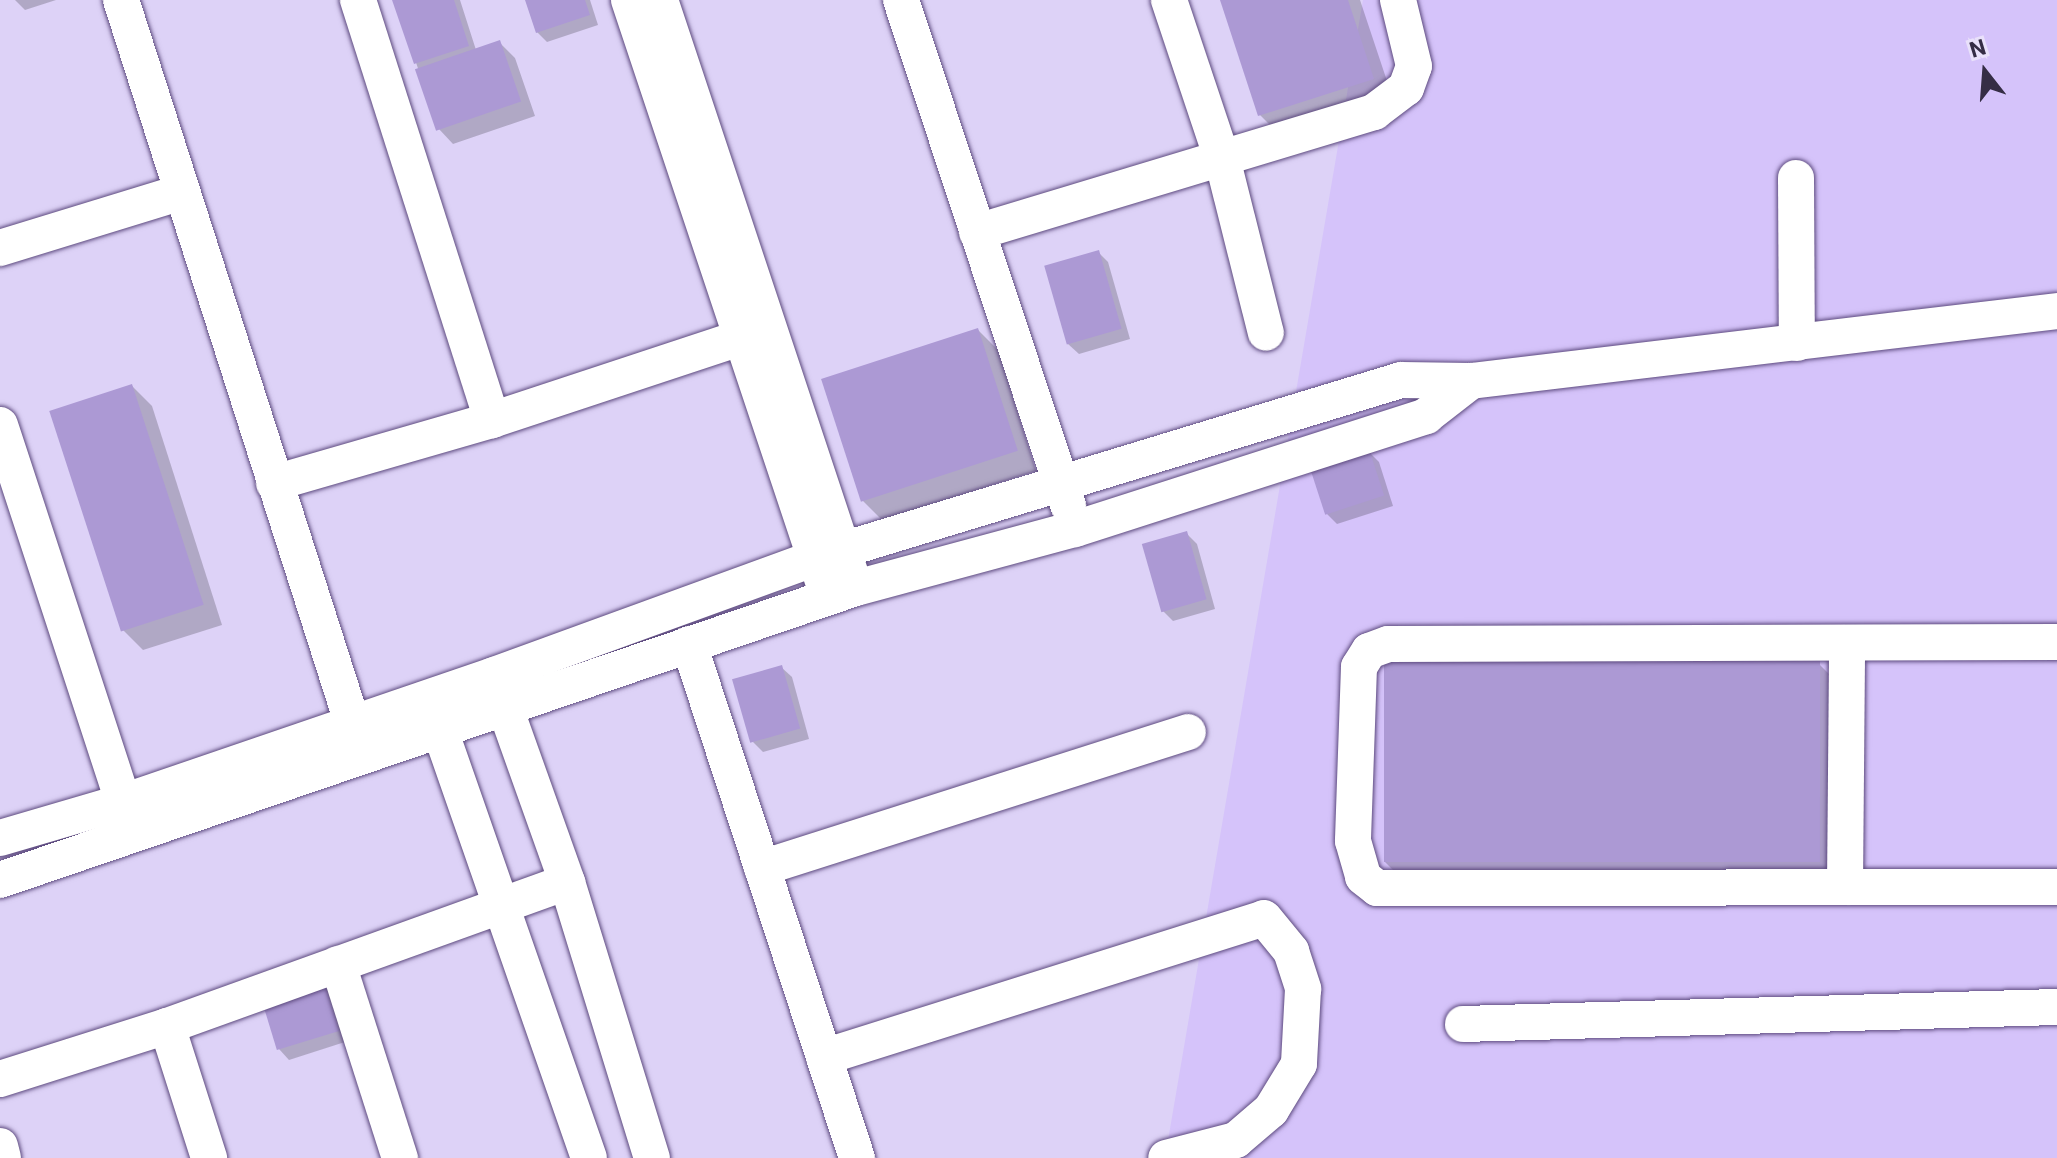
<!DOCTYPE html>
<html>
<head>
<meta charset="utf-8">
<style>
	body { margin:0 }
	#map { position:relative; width:2057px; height:1158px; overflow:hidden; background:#ddd2f7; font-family:Roboto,sans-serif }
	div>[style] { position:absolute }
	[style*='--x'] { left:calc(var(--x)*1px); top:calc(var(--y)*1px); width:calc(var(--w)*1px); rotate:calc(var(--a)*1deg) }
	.built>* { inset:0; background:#d5c3fa }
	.shadow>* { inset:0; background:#0003 }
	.building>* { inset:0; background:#ac99d4; transform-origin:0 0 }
	.roads { filter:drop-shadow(0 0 2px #5d4a7f) drop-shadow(0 0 2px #5d4a7f) }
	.minor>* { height:36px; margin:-18px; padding:0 18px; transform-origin:18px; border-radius:18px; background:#fff }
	span { translate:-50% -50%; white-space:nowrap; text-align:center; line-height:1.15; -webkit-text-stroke:8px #e9e1fa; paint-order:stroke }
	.north { position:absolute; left:1945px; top:32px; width:80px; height:80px; -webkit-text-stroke:6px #e9e1fa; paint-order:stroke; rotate:343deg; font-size:22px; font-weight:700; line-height:32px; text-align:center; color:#352d45 }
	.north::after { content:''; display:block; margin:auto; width:28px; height:36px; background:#352d45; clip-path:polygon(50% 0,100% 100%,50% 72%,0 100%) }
</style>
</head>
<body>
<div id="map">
	<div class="built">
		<div style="clip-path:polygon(1363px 0,2057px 0,2057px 1158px,1165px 1158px)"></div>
	</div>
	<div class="shadow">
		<div style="clip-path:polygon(15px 0,56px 0,25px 10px)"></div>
		<div style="clip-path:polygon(395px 0,460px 0,476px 50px,500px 43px,515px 58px,535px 116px,453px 144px,438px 128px)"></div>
		<div style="clip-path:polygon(527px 0,590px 0,598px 25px,547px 42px,537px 32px)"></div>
		<div style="clip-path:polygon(1223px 0,1360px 0,1393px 99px,1280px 135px,1260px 115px)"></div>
		<div style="clip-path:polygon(1098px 252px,1108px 262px,1130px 339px,1079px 354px,1068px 344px)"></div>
		<div style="clip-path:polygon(978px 330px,998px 350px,1036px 471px,882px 520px,862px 500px)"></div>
		<div style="clip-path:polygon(132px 386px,152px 406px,222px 625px,143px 650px,123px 630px)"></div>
		<div style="clip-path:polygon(1369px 452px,1379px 462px,1393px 506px,1337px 524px,1326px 513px)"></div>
		<div style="clip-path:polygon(1187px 534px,1197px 544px,1215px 609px,1173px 621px,1163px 611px)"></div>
		<div style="clip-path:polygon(1820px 665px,1840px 685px,1838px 883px,1404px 881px,1384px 861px)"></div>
		<div style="clip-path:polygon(781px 667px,792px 677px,809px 739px,763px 752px,753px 742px)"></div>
		<div style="clip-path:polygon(325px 987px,335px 997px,348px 1041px,289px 1060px,279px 1049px)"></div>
	</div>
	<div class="building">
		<div style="clip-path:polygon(392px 0,454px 0,469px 46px,414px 64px)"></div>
		<div style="clip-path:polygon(525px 0,585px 0,590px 15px,536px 33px)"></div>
		<div style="clip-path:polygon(1220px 0,1348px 0,1374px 79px,1258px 116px)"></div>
		<div style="left:500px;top:40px;width:65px;height:90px;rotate:71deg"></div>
		<div style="left:1099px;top:250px;width:82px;height:57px;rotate:74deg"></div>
		<div style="left:978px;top:328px;width:129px;height:165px;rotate:72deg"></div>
		<div style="left:132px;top:384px;width:232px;height:87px;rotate:72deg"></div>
		<div style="left:1369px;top:449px;width:49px;height:62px;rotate:72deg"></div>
		<div style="left:1187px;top:531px;width:71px;height:47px;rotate:74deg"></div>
		<div style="left:1384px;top:661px;width:436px;height:201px"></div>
		<div style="left:782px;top:665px;width:66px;height:52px;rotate:74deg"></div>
		<div style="left:325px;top:985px;width:48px;height:65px;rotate:73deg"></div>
	</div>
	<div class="roads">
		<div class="minor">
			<div style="--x:121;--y:0;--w:778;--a:72.26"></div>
			<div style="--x:358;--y:0;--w:441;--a:72.3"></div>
			<div style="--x:629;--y:0;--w:613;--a:71.54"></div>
			<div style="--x:660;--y:0;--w:603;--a:71.63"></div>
			<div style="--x:901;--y:0;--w:532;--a:71.7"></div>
			<div style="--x:1169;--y:0;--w:167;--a:71.5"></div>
			<div style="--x:1222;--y:158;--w:180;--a:75.9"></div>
			<div style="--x:1796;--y:178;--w:165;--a:89.7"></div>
			<div style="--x:977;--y:232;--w:415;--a:-16.8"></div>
			<div style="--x:1374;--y:112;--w:40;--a:-37"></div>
			<div style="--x:1406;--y:88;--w:23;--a:-70"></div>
			<div style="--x:1414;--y:66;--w:68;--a:-103.6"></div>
			<div style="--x:0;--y:248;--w:190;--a:-17.1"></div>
			<div style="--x:0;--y:425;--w:419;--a:71.9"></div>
			<div style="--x:274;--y:483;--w:227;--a:-16.1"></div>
			<div style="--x:492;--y:420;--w:283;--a:-18.3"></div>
			<div style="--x:2057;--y:642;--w:669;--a:179.83"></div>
			<div style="--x:1388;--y:644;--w:20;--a:160"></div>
			<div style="--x:1369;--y:651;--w:19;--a:122"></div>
			<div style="--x:1359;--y:667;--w:174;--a:92"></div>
			<div style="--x:1353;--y:841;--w:37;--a:74"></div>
			<div style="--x:1363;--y:877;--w:18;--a:38"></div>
			<div style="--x:1377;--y:888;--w:680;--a:-0.08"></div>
			<div style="--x:689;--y:644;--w:541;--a:71.9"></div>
			<div style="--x:498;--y:688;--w:206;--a:70.4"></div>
			<div style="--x:567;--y:882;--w:289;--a:72.9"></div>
			<div style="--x:433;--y:710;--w:474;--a:70.8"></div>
			<div style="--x:0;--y:838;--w:128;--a:-16.3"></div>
			<div style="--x:123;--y:802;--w:392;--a:-18.9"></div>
			<div style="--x:494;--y:675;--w:343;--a:-20"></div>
			<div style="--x:816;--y:558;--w:611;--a:-16.92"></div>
			<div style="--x:1401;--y:380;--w:70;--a:0.8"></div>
			<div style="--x:1471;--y:381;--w:590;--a:-6.81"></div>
			<div style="--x:762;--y:868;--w:447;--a:-17.7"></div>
			<div style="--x:0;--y:880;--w:904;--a:-18.84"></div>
			<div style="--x:856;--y:588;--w:227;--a:-15.1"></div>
			<div style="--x:1075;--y:529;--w:369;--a:-17.8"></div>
			<div style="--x:1426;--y:416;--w:57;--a:-37.9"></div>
			<div style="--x:1845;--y:887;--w:244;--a:-89.5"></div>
			<div style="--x:338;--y:964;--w:204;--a:72.3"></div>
			<div style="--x:1463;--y:1024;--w:594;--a:-1.64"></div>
			<div style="--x:167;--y:1026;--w:139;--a:72.3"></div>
			<div style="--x:824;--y:1057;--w:461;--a:-17.5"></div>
			<div style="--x:1264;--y:918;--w:43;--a:50.7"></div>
			<div style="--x:1291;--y:951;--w:40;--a:72"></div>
			<div style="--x:1303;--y:989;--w:75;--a:93.1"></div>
			<div style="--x:1299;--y:1064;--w:54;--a:121.3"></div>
			<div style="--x:1271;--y:1110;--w:46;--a:139.4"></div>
			<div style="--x:1236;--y:1140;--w:72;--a:165.6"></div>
			<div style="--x:0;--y:1079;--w:175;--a:-17.6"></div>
			<div style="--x:167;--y:1026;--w:425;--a:-19.8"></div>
			<div style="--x:0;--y:1146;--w:12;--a:76"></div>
		</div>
	</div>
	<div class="north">N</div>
</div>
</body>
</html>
